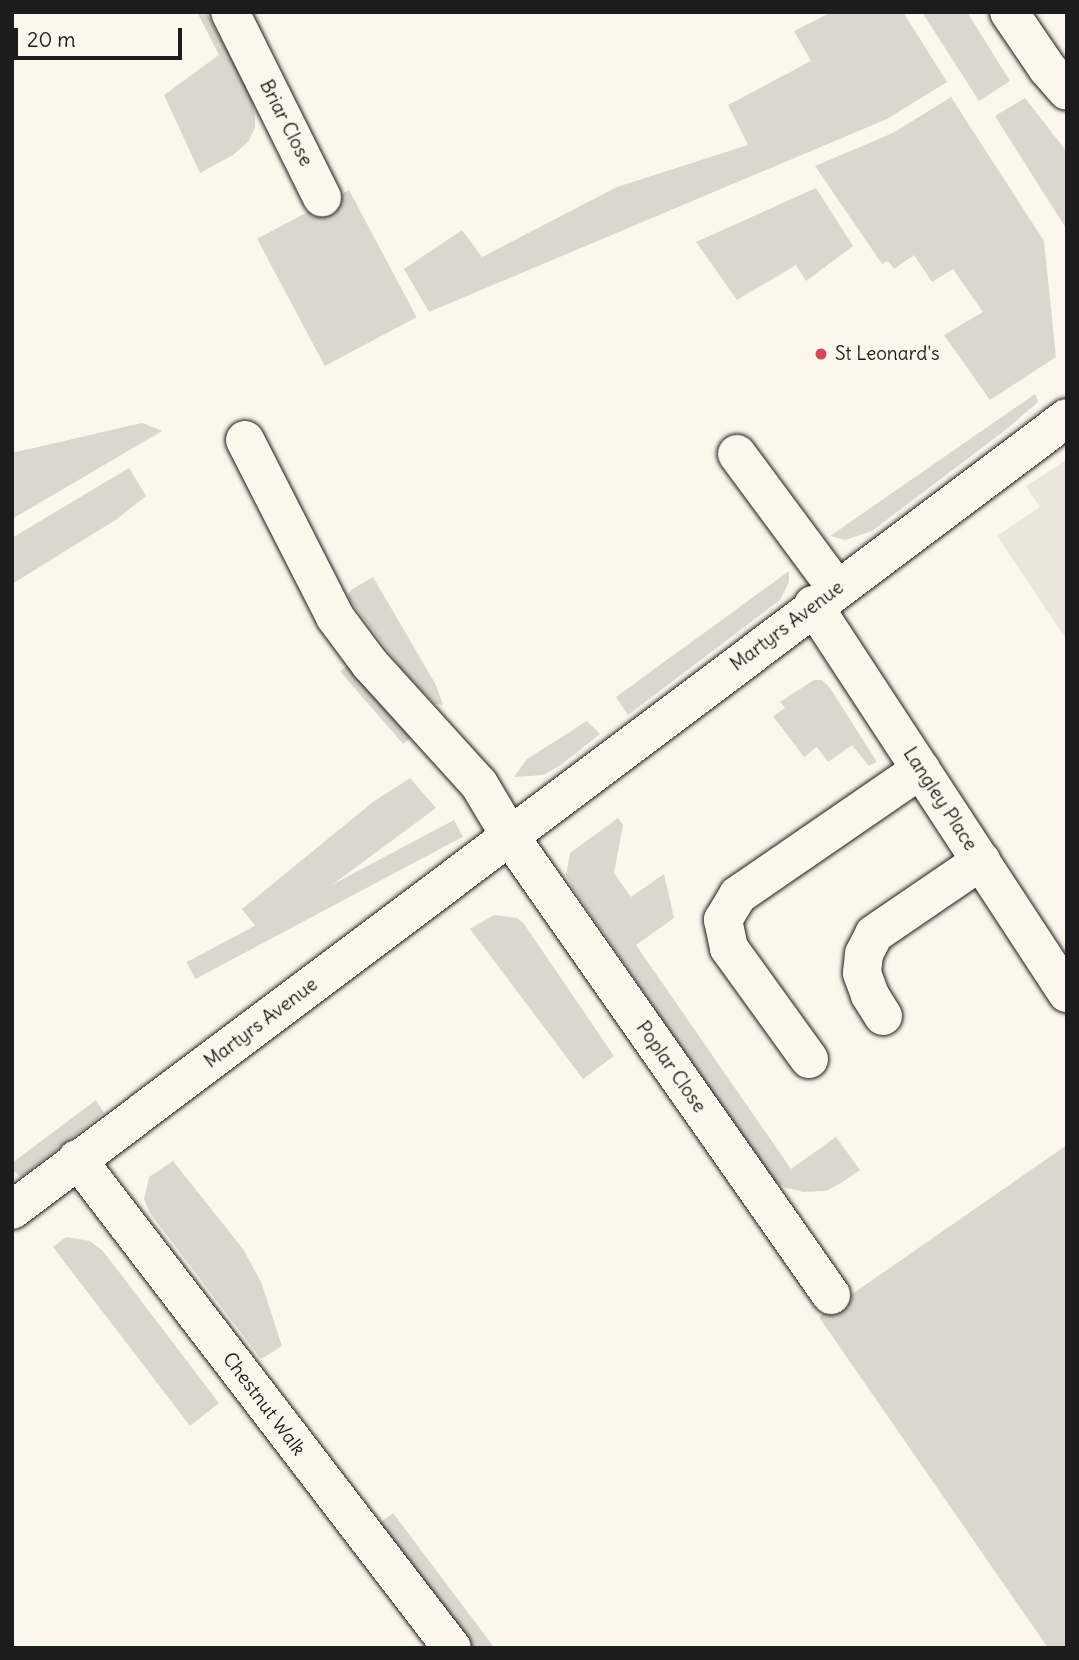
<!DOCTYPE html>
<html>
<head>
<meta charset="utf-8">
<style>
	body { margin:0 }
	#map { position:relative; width:1079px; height:1660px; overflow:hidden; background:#fbf7ec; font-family:Delius,sans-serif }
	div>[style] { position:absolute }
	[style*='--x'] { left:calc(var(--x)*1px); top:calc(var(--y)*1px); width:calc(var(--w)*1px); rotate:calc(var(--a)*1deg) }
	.built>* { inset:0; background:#eae6dc }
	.green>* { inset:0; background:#dad7ce; transform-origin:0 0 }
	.roads { filter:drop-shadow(0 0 2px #1c1c1c) drop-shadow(0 0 2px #1c1c1c) }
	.minor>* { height:38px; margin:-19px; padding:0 19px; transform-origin:19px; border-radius:19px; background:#fbf7ec }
	.dots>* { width:19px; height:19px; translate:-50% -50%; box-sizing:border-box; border:4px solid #fbf7ec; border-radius:50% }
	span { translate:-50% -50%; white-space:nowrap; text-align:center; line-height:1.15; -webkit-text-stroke:5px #fbf7ec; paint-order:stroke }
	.street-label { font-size:19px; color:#1c1c1c }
	.poi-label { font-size:19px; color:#1c1c1c }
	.left { translate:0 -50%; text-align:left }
	.frame { position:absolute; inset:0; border:14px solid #1c1c1c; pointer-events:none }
	.scale { position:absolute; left:14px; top:28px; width:168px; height:32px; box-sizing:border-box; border:4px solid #1c1c1c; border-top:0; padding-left:9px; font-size:21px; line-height:24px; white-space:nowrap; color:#1c1c1c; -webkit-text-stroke:5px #fbf7ec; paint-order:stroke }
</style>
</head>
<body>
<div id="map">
	<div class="built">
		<div style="clip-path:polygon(1067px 460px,1067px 640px,997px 536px,1040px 507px,1026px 486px)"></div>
	</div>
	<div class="green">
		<div style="clip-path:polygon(197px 12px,206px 12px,250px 94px,255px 114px,255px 128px,248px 142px,233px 155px,200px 173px,164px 95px,219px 55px)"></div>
		<div style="clip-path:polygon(832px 12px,903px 12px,947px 82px,887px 119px,429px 312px,404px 269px,462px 230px,482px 257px,617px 187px,748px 145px,728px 105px,811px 61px,794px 31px)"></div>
		<div style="clip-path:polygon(922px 12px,967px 12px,1010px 81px,979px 101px)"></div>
		<div style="clip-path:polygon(951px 97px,1044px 241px,1056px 357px,990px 400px,944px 335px,983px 312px,953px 269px,932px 282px,914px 255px,894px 269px,888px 261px,882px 264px,815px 166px,893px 133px)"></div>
		<div style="clip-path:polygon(1025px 98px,1067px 152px,1067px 230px,995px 116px)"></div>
		<div style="clip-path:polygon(816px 188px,853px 246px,806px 281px,796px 265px,737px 300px,696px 242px)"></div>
		<div style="left:349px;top:190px;width:144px;height:104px;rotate:62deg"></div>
		<div style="clip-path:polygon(1035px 394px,1038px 402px,1008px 428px,872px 531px,845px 540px,830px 536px)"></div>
		<div style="clip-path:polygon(142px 423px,162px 431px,12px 519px,12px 453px)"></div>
		<div style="clip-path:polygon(129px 468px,146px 496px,117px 519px,12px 584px,12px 538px)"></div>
		<div style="clip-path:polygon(789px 571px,789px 582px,780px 600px,628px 715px,616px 697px)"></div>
		<div style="clip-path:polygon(373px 577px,436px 685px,443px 705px,435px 704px,401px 668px,350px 600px,348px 595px,351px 590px)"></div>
		<div style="left:350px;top:663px;width:96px;height:13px;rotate:49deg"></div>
		<div style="clip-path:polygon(814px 680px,822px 680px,830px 688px,877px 762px,869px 766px,852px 745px,828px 762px,817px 747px,804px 757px,773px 716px,785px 708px,780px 702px)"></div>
		<div style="clip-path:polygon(587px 721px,600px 734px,562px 764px,544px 775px,514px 777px,527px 759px)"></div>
		<div style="clip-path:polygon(410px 778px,436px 808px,263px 936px,242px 909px,373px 802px)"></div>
		<div style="clip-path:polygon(618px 818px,623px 825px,614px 873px,631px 897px,664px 874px,674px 918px,636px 945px,791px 1169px,836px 1137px,860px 1170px,841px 1183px,826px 1191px,803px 1192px,784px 1187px,769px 1177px,573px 888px,566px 875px,570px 853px)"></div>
		<div style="left:454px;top:820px;width:19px;height:303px;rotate:62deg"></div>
		<div style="clip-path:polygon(494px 915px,517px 918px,524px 924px,614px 1056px,583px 1079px,470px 929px)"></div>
		<div style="clip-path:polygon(96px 1100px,104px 1113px,21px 1177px,12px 1170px,12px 1163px)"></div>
		<div style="clip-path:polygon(1067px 1145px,1067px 1648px,1048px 1648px,819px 1317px)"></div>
		<div style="clip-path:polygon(173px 1161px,243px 1249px,261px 1282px,282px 1346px,261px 1359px,150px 1213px,144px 1199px,149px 1177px)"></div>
		<div style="clip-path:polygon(66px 1237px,90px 1241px,103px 1251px,219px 1403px,190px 1426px,53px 1247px)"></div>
		<div style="left:393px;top:1513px;width:169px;height:17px;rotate:53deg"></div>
	</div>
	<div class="roads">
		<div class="minor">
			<div style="--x:230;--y:12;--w:207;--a:63.6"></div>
			<div style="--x:1009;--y:12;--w:68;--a:55.8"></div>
			<div style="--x:1047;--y:68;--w:30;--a:49"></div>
			<div style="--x:245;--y:440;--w:199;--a:63"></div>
			<div style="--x:335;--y:617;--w:59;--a:53.3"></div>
			<div style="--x:370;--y:664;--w:162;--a:47.8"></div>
			<div style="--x:479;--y:784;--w:63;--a:59.3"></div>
			<div style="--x:511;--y:838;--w:558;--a:55"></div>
			<div style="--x:737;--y:454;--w:167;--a:53.5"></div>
			<div style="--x:813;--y:605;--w:464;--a:56.8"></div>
			<div style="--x:883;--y:1016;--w:25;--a:-122"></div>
			<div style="--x:870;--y:995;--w:23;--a:-110"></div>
			<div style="--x:862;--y:973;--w:19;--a:-84"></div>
			<div style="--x:864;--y:954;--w:22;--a:-63"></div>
			<div style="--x:874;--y:934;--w:130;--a:-34.3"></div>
			<div style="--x:809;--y:1059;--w:137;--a:-125.8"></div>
			<div style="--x:729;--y:948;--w:29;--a:-102"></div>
			<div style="--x:723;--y:920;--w:29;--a:-59"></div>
			<div style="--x:738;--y:895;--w:222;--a:-34.5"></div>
			<div style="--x:77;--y:1159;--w:616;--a:52.52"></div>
			<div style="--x:12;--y:1210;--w:1319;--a:-36.9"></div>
		</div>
	</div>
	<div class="dots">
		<div style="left:821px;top:354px;background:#d1495b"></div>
	</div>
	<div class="street-label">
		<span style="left:286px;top:123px;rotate:63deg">Briar Close</span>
		<span style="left:787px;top:626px;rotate:-37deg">Martyrs Avenue</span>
		<span style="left:940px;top:799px;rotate:57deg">Langley Place</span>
		<span style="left:261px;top:1023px;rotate:-37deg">Martyrs Avenue</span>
		<span style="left:671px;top:1067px;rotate:55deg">Poplar Close</span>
		<span style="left:264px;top:1404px;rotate:53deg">Chestnut Walk</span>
	</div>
	<div class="poi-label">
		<span class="left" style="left:835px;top:354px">St Leonard's</span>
	</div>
	<div class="frame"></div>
	<div class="scale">20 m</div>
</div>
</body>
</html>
